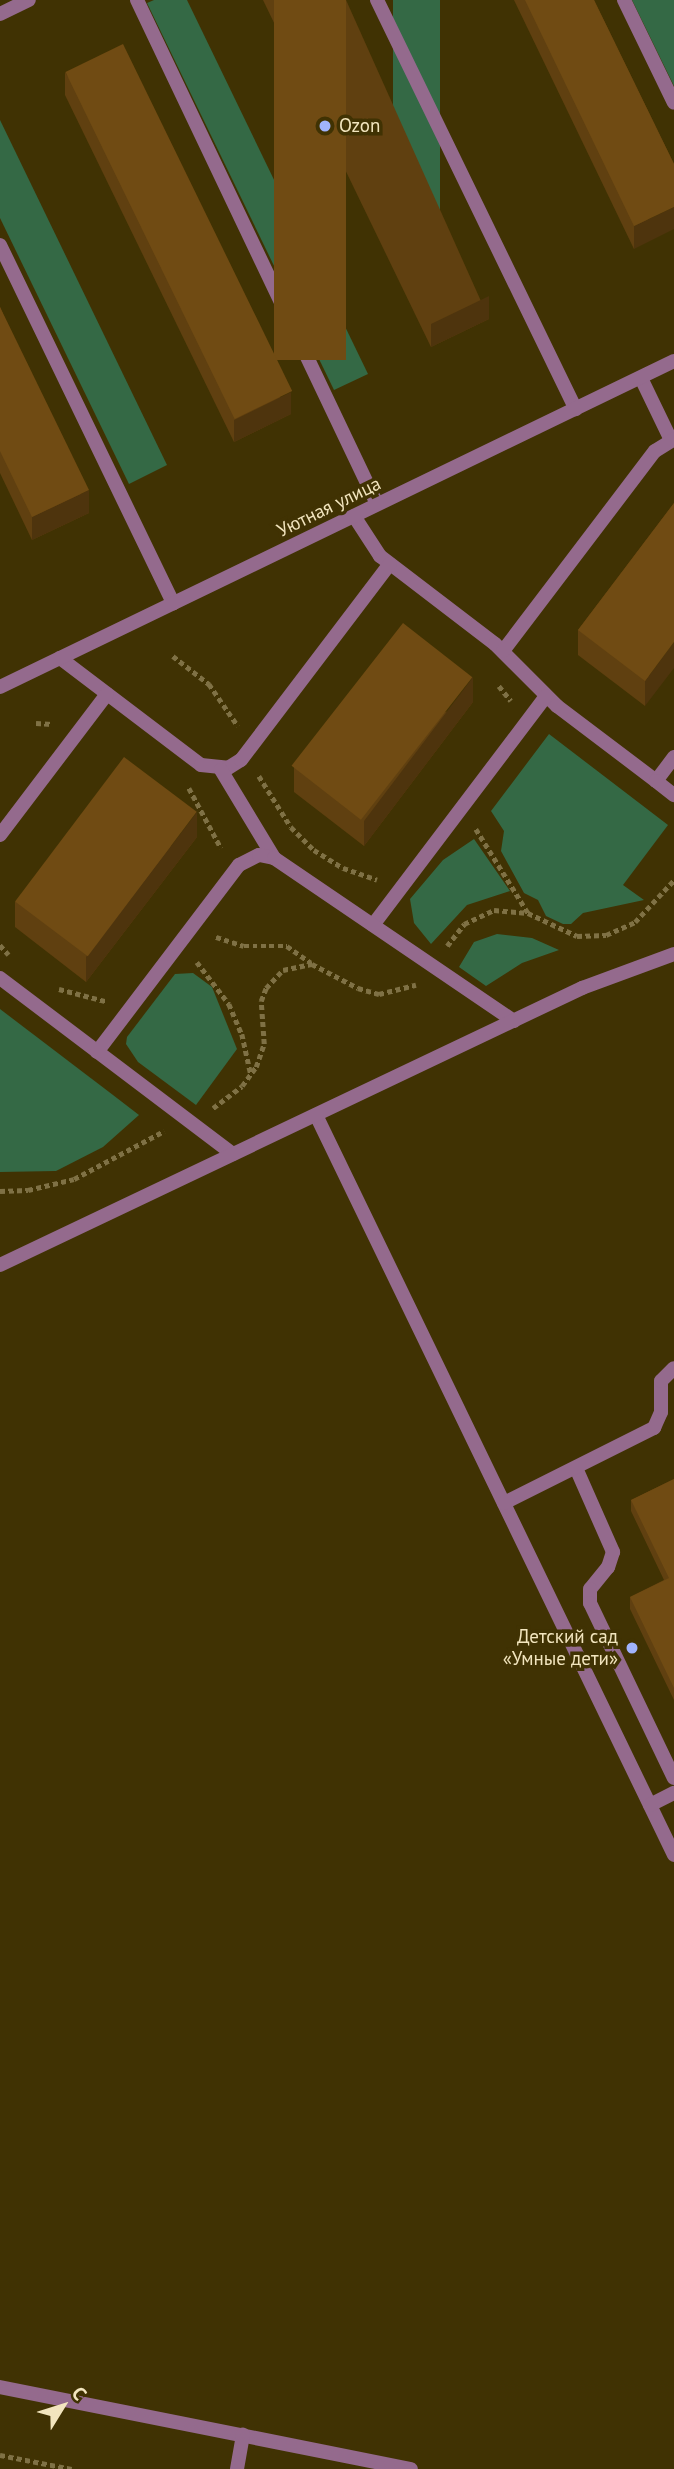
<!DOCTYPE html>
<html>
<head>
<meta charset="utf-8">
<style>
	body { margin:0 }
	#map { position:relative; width:674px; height:2469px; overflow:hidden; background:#403203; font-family:"PT Sans",sans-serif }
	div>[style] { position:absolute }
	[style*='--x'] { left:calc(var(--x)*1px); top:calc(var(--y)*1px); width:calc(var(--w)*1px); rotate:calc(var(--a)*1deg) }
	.green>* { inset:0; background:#346945; transform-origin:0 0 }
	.path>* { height:4.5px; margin-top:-2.25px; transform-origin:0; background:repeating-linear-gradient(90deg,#7f7145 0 5px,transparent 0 8.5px) }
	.lane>* { height:14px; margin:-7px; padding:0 7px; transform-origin:7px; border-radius:7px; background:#946a8d }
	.street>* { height:14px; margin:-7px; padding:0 7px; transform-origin:7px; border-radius:7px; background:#946a8d }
	.wall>* { inset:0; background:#604010 }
	.shaded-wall>* { inset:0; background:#4e340d }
	.building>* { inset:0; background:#704b13; transform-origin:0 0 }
	.dots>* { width:19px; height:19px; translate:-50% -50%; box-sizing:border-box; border:4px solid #403203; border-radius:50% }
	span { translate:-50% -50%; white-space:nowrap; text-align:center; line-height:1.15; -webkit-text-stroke:7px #403203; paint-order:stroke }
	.poi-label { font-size:19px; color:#f2e5be }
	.left { translate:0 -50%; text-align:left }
	.right { translate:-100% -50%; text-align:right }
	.street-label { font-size:19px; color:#f2e5be }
	.north { position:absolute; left:28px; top:2371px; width:70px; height:70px; -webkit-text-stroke:5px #403203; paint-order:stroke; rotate:52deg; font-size:19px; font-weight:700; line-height:28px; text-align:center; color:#f2e5be }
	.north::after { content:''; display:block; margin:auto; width:24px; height:32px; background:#f2e5be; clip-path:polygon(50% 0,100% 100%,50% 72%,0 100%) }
</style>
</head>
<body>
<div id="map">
	<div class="green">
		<div style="clip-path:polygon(154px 0,187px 0,368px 374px,334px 390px,147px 3px)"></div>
		<div style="left:393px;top:0;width:47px;height:234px"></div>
		<div style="clip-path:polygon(632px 0,674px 0,674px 86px)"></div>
		<div style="clip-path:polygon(0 120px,167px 465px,129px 484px,0 218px)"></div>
		<div style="clip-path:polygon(549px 734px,668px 825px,623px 885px,644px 900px,583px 913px,571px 924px,563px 924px,546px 916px,538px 900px,524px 893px,501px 851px,504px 831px,491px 811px)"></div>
		<div style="clip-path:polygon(474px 839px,510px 891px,467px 905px,431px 944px,414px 923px,410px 899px,443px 860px)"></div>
		<div style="clip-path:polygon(497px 934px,532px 938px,559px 950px,522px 963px,486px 986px,459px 967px,474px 942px)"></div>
		<div style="clip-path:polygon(193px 973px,212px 987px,237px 1049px,196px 1105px,138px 1062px,126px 1044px,127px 1037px,175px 974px)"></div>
		<div style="clip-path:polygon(0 1009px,113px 1095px,139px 1115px,103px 1147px,56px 1171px,0 1172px)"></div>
	</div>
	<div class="path">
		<div style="--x:173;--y:656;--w:46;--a:37.9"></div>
		<div style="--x:209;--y:684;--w:51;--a:55.4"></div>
		<div style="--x:499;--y:686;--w:19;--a:51"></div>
		<div style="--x:36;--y:723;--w:16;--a:4"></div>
		<div style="--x:259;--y:776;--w:60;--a:57.9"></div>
		<div style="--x:291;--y:827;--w:33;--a:45"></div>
		<div style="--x:314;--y:850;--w:34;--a:32"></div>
		<div style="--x:343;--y:868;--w:36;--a:19"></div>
		<div style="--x:189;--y:788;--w:68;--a:61.9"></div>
		<div style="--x:476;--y:829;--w:99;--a:58.2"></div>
		<div style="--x:216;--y:937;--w:29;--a:18"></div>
		<div style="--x:244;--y:946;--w:43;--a:0"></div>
		<div style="--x:287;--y:946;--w:29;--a:35"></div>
		<div style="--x:0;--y:945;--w:13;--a:48"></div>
		<div style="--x:447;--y:946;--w:28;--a:-52"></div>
		<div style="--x:464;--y:924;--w:33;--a:-25"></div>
		<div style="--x:494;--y:910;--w:34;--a:5"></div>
		<div style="--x:528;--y:913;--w:54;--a:25.1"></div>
		<div style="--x:577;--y:936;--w:29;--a:-2"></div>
		<div style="--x:606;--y:935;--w:32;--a:-24"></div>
		<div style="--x:635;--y:922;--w:57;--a:-47.1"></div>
		<div style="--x:197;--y:962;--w:53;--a:52.7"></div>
		<div style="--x:229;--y:1004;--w:33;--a:67"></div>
		<div style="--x:242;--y:1034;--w:42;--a:77.6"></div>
		<div style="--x:59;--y:989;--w:48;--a:14.6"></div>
		<div style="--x:213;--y:1108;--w:36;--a:-37"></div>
		<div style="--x:242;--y:1086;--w:24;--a:-54"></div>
		<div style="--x:256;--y:1067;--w:24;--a:-71"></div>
		<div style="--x:264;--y:1044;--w:43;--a:-94"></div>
		<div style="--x:261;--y:1001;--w:14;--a:-69"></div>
		<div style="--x:266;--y:988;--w:25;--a:-47"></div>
		<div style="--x:283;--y:970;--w:30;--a:-12"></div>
		<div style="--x:312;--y:964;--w:52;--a:27.6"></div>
		<div style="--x:358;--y:988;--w:22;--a:16"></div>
		<div style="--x:379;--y:994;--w:38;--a:-14"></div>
		<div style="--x:0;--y:1191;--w:28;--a:-2"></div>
		<div style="--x:28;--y:1190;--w:47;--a:-13.4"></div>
		<div style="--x:74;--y:1179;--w:102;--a:-28.1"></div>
		<div style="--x:0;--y:2455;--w:73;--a:11"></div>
	</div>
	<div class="lane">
		<div style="--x:137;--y:0;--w:558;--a:64.54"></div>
		<div style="--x:377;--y:0;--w:455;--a:64.1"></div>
		<div style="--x:624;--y:0;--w:114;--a:64.1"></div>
		<div style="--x:0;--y:245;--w:398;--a:64.2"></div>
		<div style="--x:641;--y:378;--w:69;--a:64.2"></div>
		<div style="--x:354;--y:516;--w:48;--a:57"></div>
		<div style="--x:380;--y:556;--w:145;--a:37.4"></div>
		<div style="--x:495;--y:644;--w:88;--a:45"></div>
		<div style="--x:557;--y:706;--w:124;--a:37.1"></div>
		<div style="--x:656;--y:781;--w:30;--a:-53"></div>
		<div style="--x:503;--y:651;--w:251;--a:-52.8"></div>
		<div style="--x:655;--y:451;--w:22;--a:-32"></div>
		<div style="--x:60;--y:658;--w:177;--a:37.2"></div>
		<div style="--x:201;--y:765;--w:27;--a:6"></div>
		<div style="--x:228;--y:768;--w:15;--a:-32"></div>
		<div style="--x:241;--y:760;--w:246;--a:-52.8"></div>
		<div style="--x:221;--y:770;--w:103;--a:58.9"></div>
		<div style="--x:656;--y:781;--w:23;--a:38"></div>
		<div style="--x:0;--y:835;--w:177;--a:-52.8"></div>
		<div style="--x:373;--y:925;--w:287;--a:-52.9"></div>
		<div style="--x:0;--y:978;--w:292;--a:37.1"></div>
		<div style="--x:97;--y:1052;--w:235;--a:-52.8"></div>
		<div style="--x:239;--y:865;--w:22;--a:-27"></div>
		<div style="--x:259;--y:855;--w:15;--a:11"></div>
		<div style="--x:274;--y:858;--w:290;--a:34.2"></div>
		<div style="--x:316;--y:1115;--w:822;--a:64.18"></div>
		<div style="--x:576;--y:1468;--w:92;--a:66.2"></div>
		<div style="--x:613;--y:1552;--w:16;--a:108"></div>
		<div style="--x:608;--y:1567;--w:28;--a:129"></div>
		<div style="--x:590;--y:1589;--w:14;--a:90"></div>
		<div style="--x:590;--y:1603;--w:194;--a:64.4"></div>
		<div style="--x:504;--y:1503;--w:168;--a:-26.6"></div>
		<div style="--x:654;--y:1428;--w:17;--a:-66"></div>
		<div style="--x:661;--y:1412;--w:31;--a:-90"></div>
		<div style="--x:661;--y:1381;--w:18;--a:-45"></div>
		<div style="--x:650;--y:1805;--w:27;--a:-27"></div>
		<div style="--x:0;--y:2387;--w:419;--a:11.3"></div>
		<div style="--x:237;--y:2469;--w:35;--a:-80"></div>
	</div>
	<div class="street">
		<div style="--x:0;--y:14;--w:32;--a:-26"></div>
		<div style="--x:0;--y:687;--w:749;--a:-25.81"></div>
		<div style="--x:0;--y:1265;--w:645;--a:-25.45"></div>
		<div style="--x:582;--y:988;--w:98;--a:-20.3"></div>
	</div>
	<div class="wall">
		<div style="clip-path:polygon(263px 0,346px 0,489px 319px,431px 347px)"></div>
		<div style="clip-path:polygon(514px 0,594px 0,674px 164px,634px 249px)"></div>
		<div style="clip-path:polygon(65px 72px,291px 414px,234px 442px,65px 95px)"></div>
		<div style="clip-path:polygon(0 307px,89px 513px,32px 540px,0 473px)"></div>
		<div style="clip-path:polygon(674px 503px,645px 706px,578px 655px,578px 630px)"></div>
		<div style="clip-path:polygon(473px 702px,364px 846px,294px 792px,294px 767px)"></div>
		<div style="clip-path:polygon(197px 837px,86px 982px,15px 927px,15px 902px)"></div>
		<div style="clip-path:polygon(674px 1479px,674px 1700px,630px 1609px,630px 1597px,664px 1580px,631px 1511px,631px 1500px)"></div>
	</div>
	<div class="shaded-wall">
		<div style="clip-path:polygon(674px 207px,674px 229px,634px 249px,634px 226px)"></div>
		<div style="clip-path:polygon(489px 296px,489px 319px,431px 347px,431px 324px)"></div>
		<div style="clip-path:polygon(291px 392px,291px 414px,234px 442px,234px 420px)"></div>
		<div style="clip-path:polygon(89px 490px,89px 513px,32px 540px,32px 517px)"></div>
		<div style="clip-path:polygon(674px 642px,674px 668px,645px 706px,645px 681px)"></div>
		<div style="clip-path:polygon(473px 677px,473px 702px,364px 846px,364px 821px)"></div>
		<div style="clip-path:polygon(197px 812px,197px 837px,86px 982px,86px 957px)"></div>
	</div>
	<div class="building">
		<div style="left:274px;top:0;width:72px;height:360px"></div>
		<div style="clip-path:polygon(525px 0,594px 0,674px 164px,674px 207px,634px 226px)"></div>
		<div style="left:123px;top:44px;width:386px;height:64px;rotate:64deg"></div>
		<div style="clip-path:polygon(0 307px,89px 490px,32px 517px,0 451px)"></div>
		<div style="clip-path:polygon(674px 503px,674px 642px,645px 681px,578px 630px)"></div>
		<div style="left:403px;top:623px;width:88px;height:181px;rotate:38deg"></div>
		<div style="left:124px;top:757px;width:91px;height:181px;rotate:37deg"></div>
		<div style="clip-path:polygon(674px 1479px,674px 1688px,630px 1597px,669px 1578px,631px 1500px)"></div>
	</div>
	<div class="dots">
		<div style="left:325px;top:126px;background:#a0b3fd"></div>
		<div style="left:632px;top:1648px;background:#a0b3fd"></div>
	</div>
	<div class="poi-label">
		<span class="left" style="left:339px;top:126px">Ozon</span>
		<span class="right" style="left:618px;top:1648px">Детский сад<br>«Умные дети»</span>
	</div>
	<div class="street-label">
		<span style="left:329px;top:507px;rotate:-26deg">Уютная улица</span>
	</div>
	<div class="north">С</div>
</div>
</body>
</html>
